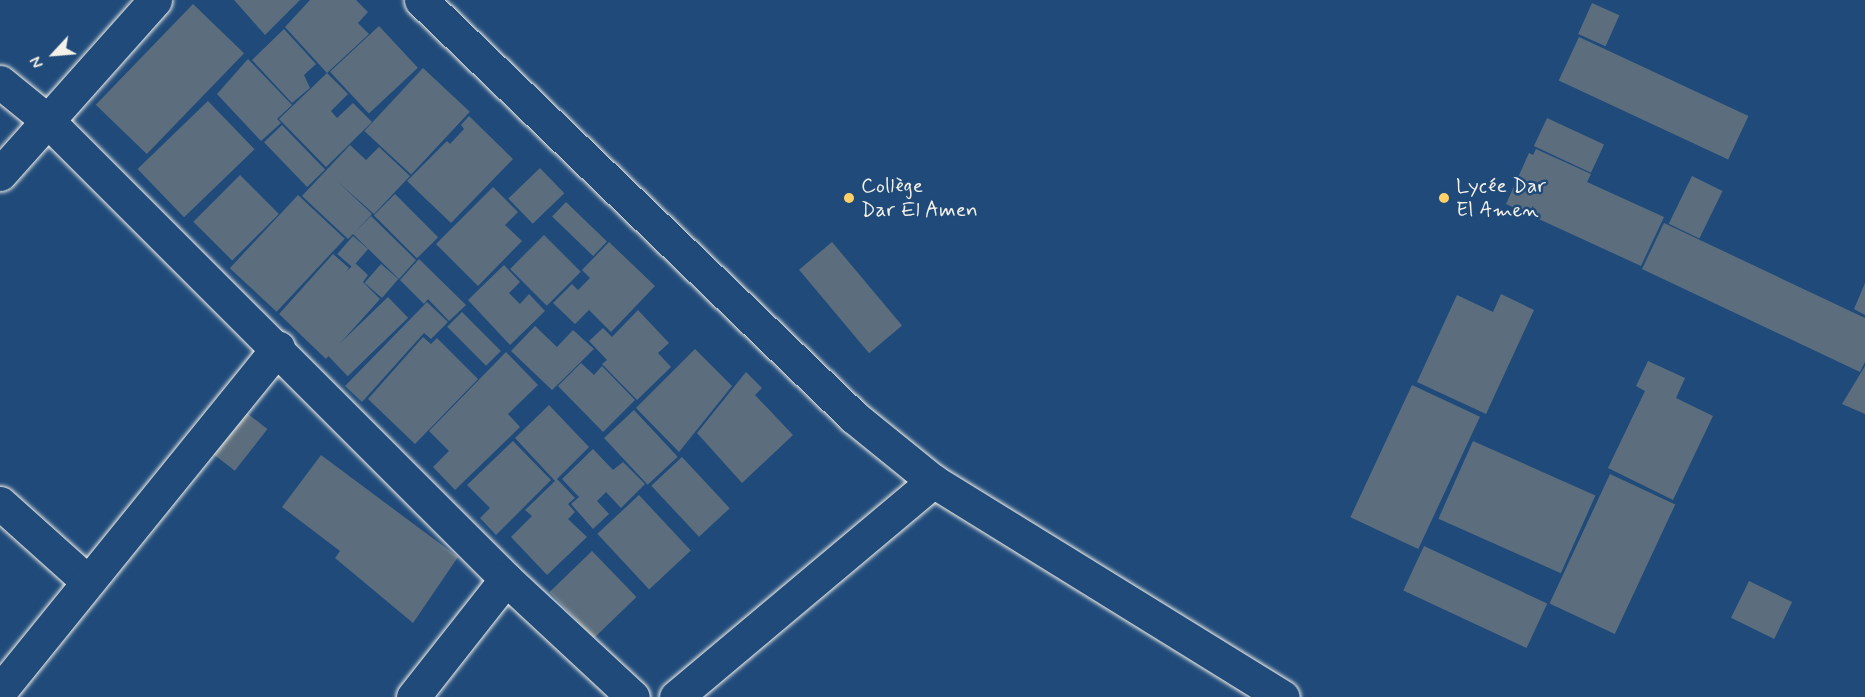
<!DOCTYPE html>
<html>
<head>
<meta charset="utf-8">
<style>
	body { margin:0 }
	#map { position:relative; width:1865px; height:697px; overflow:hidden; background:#1f4a7a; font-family:Mynerve,sans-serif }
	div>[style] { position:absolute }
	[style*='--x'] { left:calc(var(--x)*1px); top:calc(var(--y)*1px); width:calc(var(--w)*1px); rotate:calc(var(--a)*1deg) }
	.building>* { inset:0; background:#5c6e7d; transform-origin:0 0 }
	.roads { filter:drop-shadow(0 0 2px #f4f1e8) drop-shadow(0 0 2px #f4f1e8) }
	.minor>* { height:33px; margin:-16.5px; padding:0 16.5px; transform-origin:16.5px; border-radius:16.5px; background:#1f4a7a }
	.dots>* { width:16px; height:16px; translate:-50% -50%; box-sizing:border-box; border:3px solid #1f4a7a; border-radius:50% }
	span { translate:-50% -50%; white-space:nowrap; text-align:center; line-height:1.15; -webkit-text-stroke:5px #1f4a7a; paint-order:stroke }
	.poi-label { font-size:21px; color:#f4f1e8 }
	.left { translate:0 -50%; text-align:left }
	.north { position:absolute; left:24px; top:24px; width:60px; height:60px; -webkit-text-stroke:4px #1f4a7a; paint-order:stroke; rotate:244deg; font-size:16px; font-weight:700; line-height:24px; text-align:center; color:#f4f1e8 }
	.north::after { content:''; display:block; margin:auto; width:21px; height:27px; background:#f4f1e8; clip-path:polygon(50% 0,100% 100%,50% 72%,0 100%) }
</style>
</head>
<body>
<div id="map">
	<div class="building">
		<div style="clip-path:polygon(234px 0,300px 0,265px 35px)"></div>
		<div style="clip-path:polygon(310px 0,356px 0,368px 12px,358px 23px,369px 34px,327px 73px,285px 27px)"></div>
		<div style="left:1592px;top:3px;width:30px;height:34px;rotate:24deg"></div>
		<div style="left:193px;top:4px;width:71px;height:140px;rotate:44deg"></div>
		<div style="left:379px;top:26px;width:57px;height:67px;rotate:47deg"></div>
		<div style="clip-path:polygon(284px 29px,316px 64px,304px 75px,310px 88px,292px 103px,252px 60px)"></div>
		<div style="left:1579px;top:37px;width:187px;height:48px;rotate:25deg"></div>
		<div style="clip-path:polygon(248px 59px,292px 105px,277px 119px,281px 123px,261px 141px,217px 94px)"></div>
		<div style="left:423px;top:68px;width:64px;height:86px;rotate:43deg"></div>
		<div style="clip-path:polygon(327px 73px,348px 94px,331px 111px,337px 118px,353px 103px,372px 122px,326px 167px,279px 119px)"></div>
		<div style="left:208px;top:101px;width:67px;height:98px;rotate:46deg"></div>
		<div style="clip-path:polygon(469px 116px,513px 159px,451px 223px,407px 181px,447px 141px,450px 144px,464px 129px,461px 125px)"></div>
		<div style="left:1547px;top:118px;width:63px;height:31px;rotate:25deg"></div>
		<div style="left:282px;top:125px;width:62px;height:25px;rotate:46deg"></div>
		<div style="clip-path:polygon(350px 145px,366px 160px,379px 147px,410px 176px,374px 214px,337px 181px,372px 214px,355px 232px,371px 216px,416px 260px,399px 279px,353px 234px,348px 239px,302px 196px)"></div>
		<div style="clip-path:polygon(1536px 149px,1591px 174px,1587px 182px,1664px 217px,1641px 266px,1506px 204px,1529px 153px,1533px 155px)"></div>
		<div style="left:540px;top:168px;width:35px;height:44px;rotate:46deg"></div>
		<div style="left:240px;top:175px;width:55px;height:66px;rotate:45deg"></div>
		<div style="left:1692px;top:176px;width:34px;height:53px;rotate:26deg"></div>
		<div style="clip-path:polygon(493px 187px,518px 212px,505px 225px,522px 241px,478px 286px,436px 244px)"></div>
		<div style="left:395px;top:194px;width:61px;height:30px;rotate:45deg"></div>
		<div style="left:298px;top:195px;width:64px;height:100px;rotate:43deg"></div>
		<div style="left:566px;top:202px;width:57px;height:20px;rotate:44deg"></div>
		<div style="clip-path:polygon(1664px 223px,1865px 318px,1865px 362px,1860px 372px,1642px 269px)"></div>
		<div style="left:544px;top:235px;width:52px;height:48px;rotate:45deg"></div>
		<div style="left:353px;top:236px;width:20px;height:24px;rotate:41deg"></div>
		<div style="clip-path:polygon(609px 242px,655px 286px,611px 332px,589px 310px,575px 324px,553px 303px,572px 284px,578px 290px,590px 278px,582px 270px)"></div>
		<div style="left:832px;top:242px;width:109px;height:43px;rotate:50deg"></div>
		<div style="clip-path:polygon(333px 254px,349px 268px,346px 272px,355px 263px,368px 275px,363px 282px,380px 299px,326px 359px,279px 314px)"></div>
		<div style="clip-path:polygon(419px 259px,466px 305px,449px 321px,428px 299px,424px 304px,400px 280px)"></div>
		<div style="left:381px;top:264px;width:23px;height:25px;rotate:41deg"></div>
		<div style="clip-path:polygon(504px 265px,520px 282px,509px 293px,520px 304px,529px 294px,545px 311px,510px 345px,468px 300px)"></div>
		<div style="clip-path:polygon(1865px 283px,1865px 315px,1854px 309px)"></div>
		<div style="clip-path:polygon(1501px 294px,1534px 310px,1486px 414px,1417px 382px,1457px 295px,1493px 312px)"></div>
		<div style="left:388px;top:297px;width:29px;height:84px;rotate:46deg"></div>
		<div style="clip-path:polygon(427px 302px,448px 322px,431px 339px,424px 333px,362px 402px,345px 386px)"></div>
		<div style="clip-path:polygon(638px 310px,669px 343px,658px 353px,671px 367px,637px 400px,602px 364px,607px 360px,589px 341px,603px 328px,612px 337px)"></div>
		<div style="left:462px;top:312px;width:55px;height:21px;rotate:45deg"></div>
		<div style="clip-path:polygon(535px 326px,557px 347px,573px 330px,594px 349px,552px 390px,511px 351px)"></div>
		<div style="clip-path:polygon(423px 337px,431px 344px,437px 338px,478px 379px,415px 444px,368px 399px)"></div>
		<div style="clip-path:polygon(695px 349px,732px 386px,679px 452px,636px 408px)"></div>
		<div style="clip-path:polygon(506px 352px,538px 385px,508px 414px,520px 427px,455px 490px,433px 467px,449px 451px,429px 431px)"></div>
		<div style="clip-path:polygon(1648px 361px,1685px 378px,1676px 398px,1713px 416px,1673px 500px,1608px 468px,1645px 391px,1636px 386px)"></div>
		<div style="clip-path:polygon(581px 363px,594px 375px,602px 366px,635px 400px,603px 432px,558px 386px)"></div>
		<div style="clip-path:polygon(1865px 366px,1865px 414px,1842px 404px)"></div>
		<div style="clip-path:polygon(746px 372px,762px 388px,755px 395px,793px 435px,742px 483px,697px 433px)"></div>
		<div style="left:1412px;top:385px;width:75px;height:146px;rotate:25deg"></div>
		<div style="clip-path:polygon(549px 405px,589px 447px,557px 479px,575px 498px,568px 504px,575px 512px,568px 519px,587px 537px,547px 575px,511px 537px,532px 516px,525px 510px,555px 481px,515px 438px)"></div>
		<div style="left:243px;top:410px;width:31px;height:53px;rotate:38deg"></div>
		<div style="left:634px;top:410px;width:64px;height:41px;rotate:47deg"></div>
		<div style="clip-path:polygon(513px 441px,551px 480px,496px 535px,480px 518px,490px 508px,467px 485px)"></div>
		<div style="left:1473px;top:441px;width:134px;height:85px;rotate:24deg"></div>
		<div style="clip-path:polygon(593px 449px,613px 470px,623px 462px,645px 484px,621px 508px,606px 492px,597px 501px,609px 514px,593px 529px,571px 504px,579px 497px,562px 479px)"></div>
		<div style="clip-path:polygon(321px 455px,458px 557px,413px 623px,335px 558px,340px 551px,282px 507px)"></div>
		<div style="left:682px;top:457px;width:70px;height:42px;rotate:47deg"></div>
		<div style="left:1610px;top:474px;width:72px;height:143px;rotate:25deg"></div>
		<div style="left:639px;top:495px;width:76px;height:57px;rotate:47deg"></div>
		<div style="left:1424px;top:546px;width:136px;height:49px;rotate:25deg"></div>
		<div style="left:592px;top:551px;width:64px;height:59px;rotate:46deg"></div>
		<div style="left:1749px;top:581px;width:48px;height:41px;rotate:26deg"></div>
	</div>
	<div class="roads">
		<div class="minor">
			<div style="--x:421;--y:0;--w:601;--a:43.92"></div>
			<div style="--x:854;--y:417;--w:102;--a:39"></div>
			<div style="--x:933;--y:481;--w:411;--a:31.7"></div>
			<div style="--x:0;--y:82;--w:62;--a:39.1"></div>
			<div style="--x:48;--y:121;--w:648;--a:45"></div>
			<div style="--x:506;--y:579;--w:173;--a:42.9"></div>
			<div style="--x:0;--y:174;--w:233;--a:-48.3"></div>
			<div style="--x:0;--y:503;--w:118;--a:41.9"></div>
			<div style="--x:0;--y:691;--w:442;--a:-51"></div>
			<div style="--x:413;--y:697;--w:150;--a:-51.8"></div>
			<div style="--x:676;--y:697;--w:336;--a:-40"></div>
		</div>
	</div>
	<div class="dots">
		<div style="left:849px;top:198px;background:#ffd166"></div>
		<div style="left:1444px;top:198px;background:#ffd166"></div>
	</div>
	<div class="poi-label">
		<span class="left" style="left:861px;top:198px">Collège<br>Dar El Amen</span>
		<span class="left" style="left:1456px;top:198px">Lycée Dar<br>El Amen</span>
	</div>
	<div class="north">N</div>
</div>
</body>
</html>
